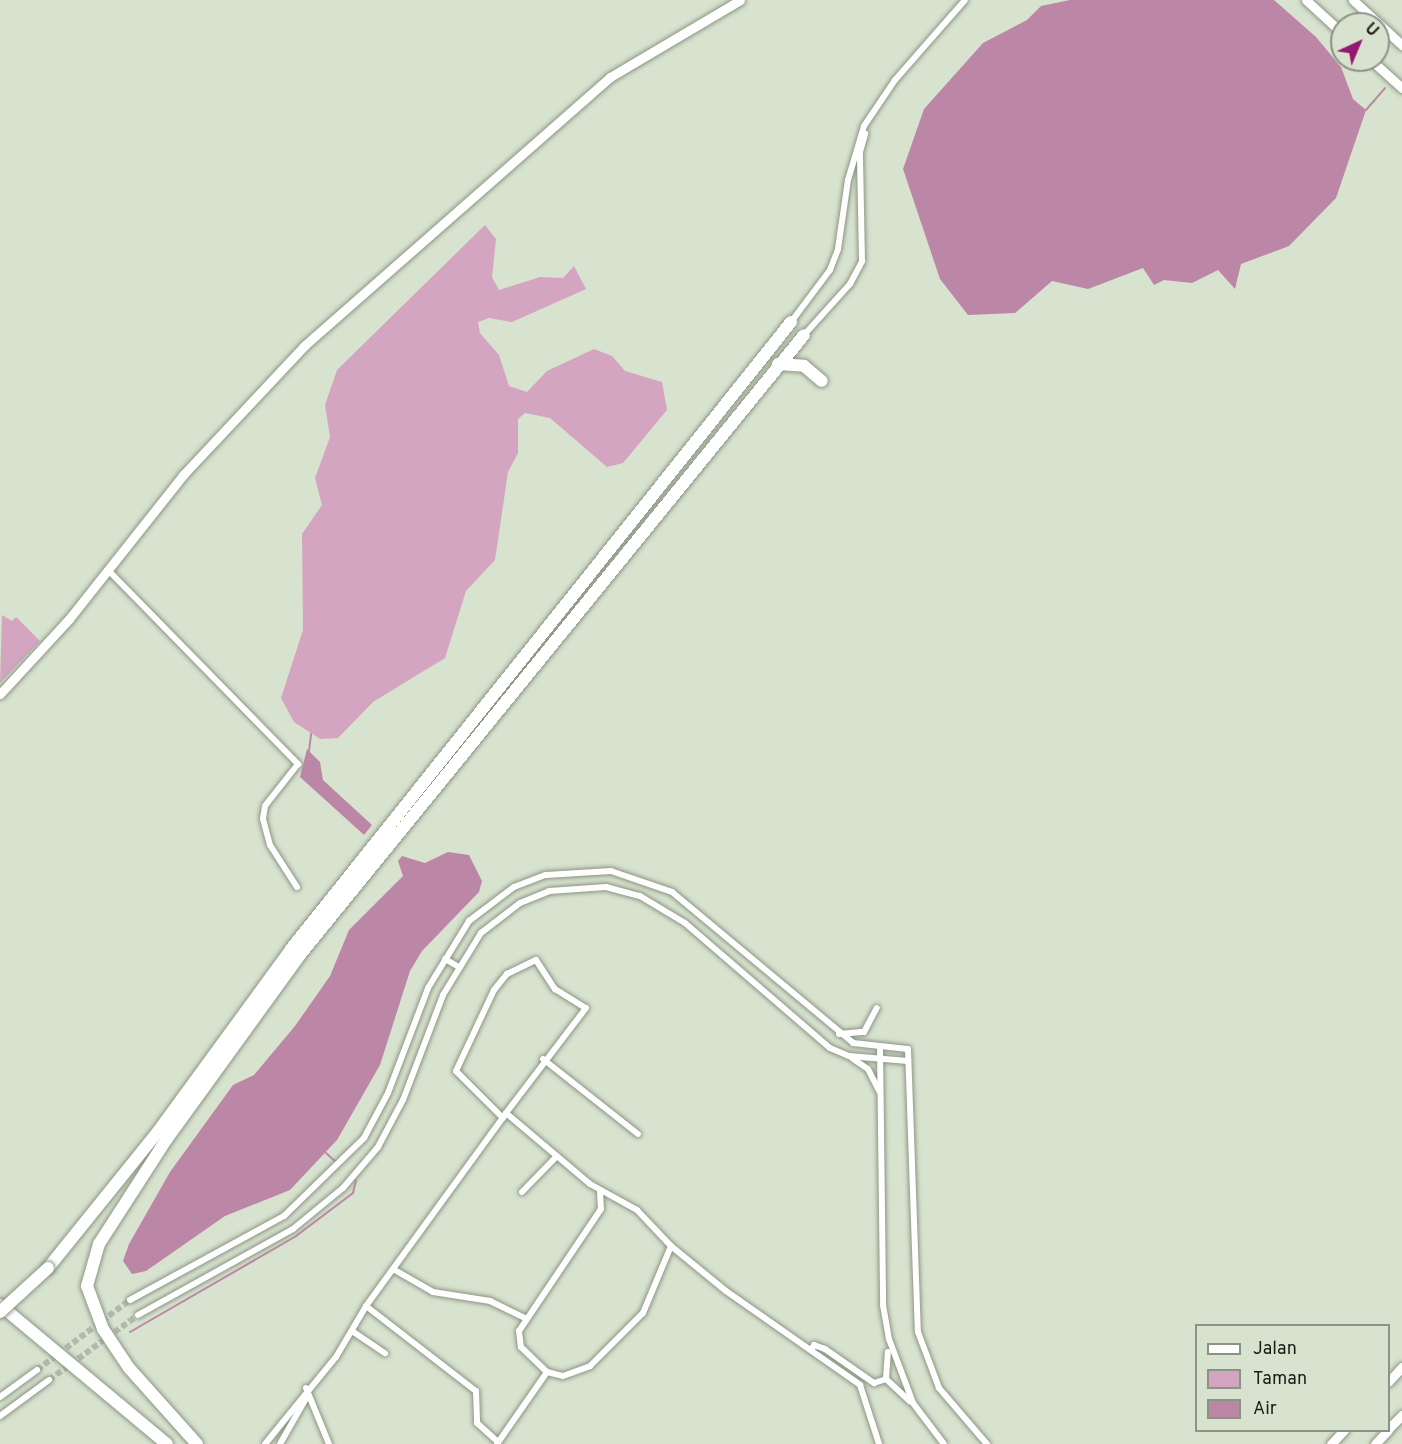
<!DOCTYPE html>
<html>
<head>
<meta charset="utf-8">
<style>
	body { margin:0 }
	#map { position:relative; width:1402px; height:1444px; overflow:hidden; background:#d7e2cf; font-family:Overpass,sans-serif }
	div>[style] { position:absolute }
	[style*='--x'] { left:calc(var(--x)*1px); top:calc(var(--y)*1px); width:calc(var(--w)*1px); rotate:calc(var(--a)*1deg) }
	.green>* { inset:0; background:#d4a5c0 }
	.water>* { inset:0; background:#bc87a6 }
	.stream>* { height:2px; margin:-1px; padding:0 1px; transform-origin:1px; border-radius:1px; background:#bc87a6 }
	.minor-tunnel>* { height:6px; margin-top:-3px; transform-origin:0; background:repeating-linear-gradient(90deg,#b1baaa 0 6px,transparent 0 9px) }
	.roads { filter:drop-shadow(0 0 2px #8b9684) drop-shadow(0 0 2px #8b9684) }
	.minor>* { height:6px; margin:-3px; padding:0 3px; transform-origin:3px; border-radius:3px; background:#fff }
	.secondary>* { height:9px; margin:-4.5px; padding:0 4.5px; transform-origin:4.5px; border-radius:4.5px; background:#fff }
	.motorway>* { height:12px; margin:-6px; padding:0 6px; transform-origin:6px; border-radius:6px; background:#fff }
	.bridges { filter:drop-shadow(0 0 2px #8b9684) drop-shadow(0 0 2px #8b9684) }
	.motorway-bridge>* { height:12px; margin:-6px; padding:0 6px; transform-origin:6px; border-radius:6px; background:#fff }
	span { translate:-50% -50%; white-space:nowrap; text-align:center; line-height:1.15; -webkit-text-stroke:4.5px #d7e2cf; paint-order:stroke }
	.legend { position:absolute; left:1195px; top:1324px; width:195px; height:108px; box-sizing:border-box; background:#d7e2cf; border:2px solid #8b9385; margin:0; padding:8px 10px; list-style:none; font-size:18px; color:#181c15 }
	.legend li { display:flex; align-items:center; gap:12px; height:30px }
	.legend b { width:30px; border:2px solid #8b9385 }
	.north { position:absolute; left:1330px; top:12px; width:60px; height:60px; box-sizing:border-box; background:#d7e2cf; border:2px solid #8b9385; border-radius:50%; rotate:44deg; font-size:16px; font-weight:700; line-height:24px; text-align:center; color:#181c15 }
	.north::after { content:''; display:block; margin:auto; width:21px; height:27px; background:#961871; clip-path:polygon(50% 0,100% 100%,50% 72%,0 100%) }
</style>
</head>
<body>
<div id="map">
	<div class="green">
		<div style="clip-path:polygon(485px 225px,496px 239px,492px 277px,499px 290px,540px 277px,563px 278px,574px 266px,586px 289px,512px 322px,489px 318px,478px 322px,480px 333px,499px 355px,509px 386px,527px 392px,547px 371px,594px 349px,612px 356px,625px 371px,662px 382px,667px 410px,623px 463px,607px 467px,550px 418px,525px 413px,518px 419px,518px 453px,508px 472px,495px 560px,466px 591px,445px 658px,373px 702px,338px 738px,320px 739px,294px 722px,281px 698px,303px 630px,302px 534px,322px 505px,315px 478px,330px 437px,325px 405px,337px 370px)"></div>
		<div style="clip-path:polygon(2px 615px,12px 621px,16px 617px,40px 641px,0 683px)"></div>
	</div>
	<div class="water">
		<div style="clip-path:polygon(1070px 0,1274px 0,1316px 37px,1341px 67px,1353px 99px,1366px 110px,1336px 198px,1289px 246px,1241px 264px,1235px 289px,1218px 270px,1192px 283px,1164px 280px,1154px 285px,1143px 268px,1088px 289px,1052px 281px,1015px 313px,968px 315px,940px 279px,903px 169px,924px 109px,983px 43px,1027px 20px,1041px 6px)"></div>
		<div style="clip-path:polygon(307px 749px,320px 762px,323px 780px,372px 825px,364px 835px,300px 777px)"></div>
		<div style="clip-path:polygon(448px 852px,469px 855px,482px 881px,479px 892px,422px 951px,410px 971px,380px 1065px,337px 1140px,290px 1190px,225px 1216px,146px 1271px,132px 1274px,123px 1261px,129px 1244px,170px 1172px,233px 1085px,254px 1075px,295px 1026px,330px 976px,349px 930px,403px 876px,398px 861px,402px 856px,425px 863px)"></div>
	</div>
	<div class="stream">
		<div style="--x:1366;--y:110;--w:29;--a:-49"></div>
		<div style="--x:309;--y:751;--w:17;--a:-83"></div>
		<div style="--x:326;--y:1153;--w:13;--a:42"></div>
		<div style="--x:130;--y:1332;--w:192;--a:-30"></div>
		<div style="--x:296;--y:1236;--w:71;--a:-37"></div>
		<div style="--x:353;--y:1193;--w:13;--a:-77"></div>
	</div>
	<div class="minor-tunnel">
		<div style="--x:37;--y:1370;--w:116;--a:-37"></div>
		<div style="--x:49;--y:1380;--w:110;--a:-36.1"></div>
	</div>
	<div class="roads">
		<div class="minor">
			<div style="--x:791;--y:322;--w:65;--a:-53.1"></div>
			<div style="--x:830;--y:270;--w:22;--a:-69"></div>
			<div style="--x:838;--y:249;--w:70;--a:-81.8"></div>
			<div style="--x:848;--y:180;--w:56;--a:-73.5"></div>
			<div style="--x:864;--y:126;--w:55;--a:-56"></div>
			<div style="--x:895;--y:80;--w:106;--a:-48.8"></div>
			<div style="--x:804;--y:335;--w:69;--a:-48"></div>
			<div style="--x:850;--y:284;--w:26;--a:-62"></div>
			<div style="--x:862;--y:261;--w:109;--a:-91.1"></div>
			<div style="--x:860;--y:152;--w:19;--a:-74"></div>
			<div style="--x:108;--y:570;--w:272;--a:45.6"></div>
			<div style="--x:298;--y:764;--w:53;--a:128.2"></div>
			<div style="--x:265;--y:806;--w:13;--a:99"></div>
			<div style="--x:263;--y:819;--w:27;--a:75"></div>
			<div style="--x:270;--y:845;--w:50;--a:57.3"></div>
			<div style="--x:445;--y:959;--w:16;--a:30"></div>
			<div style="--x:839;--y:1034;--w:25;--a:-5"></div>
			<div style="--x:864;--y:1032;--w:27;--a:-62"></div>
			<div style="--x:880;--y:1047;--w:258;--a:89.3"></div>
			<div style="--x:883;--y:1305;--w:35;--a:80"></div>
			<div style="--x:889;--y:1339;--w:68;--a:69.4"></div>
			<div style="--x:913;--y:1403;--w:51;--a:52.9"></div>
			<div style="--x:852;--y:1058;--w:19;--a:35"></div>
			<div style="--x:868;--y:1069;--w:25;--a:63"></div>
			<div style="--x:543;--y:1059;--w:121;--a:38.3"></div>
			<div style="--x:503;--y:1118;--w:66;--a:-135"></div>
			<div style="--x:456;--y:1071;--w:89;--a:-64.9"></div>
			<div style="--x:494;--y:990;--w:21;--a:-51"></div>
			<div style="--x:507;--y:974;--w:32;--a:-26"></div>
			<div style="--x:536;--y:960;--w:35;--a:57"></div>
			<div style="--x:555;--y:989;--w:36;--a:32"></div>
			<div style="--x:586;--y:1008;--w:132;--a:127.3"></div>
			<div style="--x:600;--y:1191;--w:18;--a:87"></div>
			<div style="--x:601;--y:1209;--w:147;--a:123.9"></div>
			<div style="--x:519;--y:1331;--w:16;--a:83"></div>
			<div style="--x:521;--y:1347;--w:36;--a:44"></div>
			<div style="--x:547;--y:1372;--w:16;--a:14"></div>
			<div style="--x:563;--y:1376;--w:29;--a:-20"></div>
			<div style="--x:590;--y:1366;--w:75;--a:-45"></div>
			<div style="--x:643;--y:1313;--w:73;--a:-67.3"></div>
			<div style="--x:522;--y:1192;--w:50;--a:-45.8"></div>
			<div style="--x:393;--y:1269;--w:46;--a:29.9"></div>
			<div style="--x:433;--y:1292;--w:58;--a:9"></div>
			<div style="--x:490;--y:1301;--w:39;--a:26"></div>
			<div style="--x:130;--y:1300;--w:175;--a:-28.6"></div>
			<div style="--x:284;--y:1216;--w:112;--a:-44.3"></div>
			<div style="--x:364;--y:1138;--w:51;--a:-61.9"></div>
			<div style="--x:388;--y:1093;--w:112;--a:-69.1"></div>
			<div style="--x:428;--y:988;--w:79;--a:-58.5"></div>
			<div style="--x:469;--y:921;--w:56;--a:-37.1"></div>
			<div style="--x:514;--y:887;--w:34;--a:-21"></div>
			<div style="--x:546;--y:875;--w:65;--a:-3.5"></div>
			<div style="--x:611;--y:871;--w:65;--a:19"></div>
			<div style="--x:672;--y:892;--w:236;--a:39.8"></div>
			<div style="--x:853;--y:1043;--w:55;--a:6.2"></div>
			<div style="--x:908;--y:1049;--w:283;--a:88"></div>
			<div style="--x:918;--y:1332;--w:60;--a:69.4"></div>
			<div style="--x:939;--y:1388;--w:74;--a:49.4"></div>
			<div style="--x:366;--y:1306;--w:139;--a:37.7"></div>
			<div style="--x:476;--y:1391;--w:32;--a:88"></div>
			<div style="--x:477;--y:1423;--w:28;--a:42"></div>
			<div style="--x:138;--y:1315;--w:177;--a:-29"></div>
			<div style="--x:293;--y:1229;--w:65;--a:-39.4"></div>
			<div style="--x:343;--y:1188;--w:54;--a:-49.5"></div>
			<div style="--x:378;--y:1147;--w:53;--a:-62"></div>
			<div style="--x:403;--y:1100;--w:112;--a:-69.1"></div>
			<div style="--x:443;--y:995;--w:73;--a:-58.5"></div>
			<div style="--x:481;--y:933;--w:49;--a:-37.6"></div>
			<div style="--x:520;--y:903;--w:31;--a:-22"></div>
			<div style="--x:549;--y:891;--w:57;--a:-4"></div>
			<div style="--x:606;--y:887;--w:35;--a:15"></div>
			<div style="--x:640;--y:896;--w:52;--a:31"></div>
			<div style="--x:685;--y:923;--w:191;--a:40.8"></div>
			<div style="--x:830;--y:1048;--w:21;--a:23"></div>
			<div style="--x:849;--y:1056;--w:59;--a:4.8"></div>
			<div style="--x:352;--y:1331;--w:40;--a:34"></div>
			<div style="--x:811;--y:1350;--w:6;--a:-59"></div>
			<div style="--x:814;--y:1345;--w:12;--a:20"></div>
			<div style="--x:825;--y:1349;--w:60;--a:34.8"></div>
			<div style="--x:874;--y:1383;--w:13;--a:-18"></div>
			<div style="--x:886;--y:1379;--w:27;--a:-86"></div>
			<div style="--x:886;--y:1379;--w:33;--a:43"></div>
			<div style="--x:306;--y:1388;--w:61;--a:67.7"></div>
			<div style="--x:0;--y:1397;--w:46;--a:-36.1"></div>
			<div style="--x:0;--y:1416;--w:61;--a:-36.3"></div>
			<div style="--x:265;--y:1444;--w:112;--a:-50.8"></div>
			<div style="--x:336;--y:1357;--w:59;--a:-59.5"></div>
			<div style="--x:366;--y:1306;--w:238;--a:-54"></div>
			<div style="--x:506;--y:1113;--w:110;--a:40.2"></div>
			<div style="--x:590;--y:1184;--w:54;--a:29"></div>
			<div style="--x:637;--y:1210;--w:50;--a:46.6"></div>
			<div style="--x:671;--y:1246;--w:71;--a:39.3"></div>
			<div style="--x:726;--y:1291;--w:164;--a:35"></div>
			<div style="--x:860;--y:1385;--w:62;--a:72.1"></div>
			<div style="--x:280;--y:1444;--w:56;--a:-60.3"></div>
			<div style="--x:497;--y:1444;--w:88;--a:-55.2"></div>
		</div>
		<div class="secondary">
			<div style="--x:1306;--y:0;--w:49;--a:42.5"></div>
			<div style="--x:1353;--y:0;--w:67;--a:42.6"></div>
			<div style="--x:1371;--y:60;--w:42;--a:42.1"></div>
			<div style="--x:0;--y:694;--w:102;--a:-47.4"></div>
			<div style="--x:69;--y:619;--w:184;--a:-51.6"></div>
			<div style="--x:183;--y:475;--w:177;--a:-46.8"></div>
			<div style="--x:304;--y:346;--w:407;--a:-41.3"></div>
			<div style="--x:610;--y:77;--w:151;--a:-30.6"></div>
			<div style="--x:1388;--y:1382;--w:21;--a:-47"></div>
			<div style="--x:1388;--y:1429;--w:20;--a:-45"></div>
			<div style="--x:1331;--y:1444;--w:19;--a:-47"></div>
			<div style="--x:1375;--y:1444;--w:19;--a:-47"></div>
		</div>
		<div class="motorway">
			<div style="--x:778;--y:364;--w:26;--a:4"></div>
			<div style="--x:804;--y:366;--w:23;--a:40"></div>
			<div style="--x:48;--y:1268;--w:174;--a:-51.1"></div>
			<div style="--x:157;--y:1133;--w:228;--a:-53.9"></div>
			<div style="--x:291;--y:949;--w:802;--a:-51.43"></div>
			<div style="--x:0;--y:1305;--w:217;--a:39.8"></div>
			<div style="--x:197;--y:1444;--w:102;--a:-131.8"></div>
			<div style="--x:129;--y:1368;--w:47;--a:-123.7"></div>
			<div style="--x:103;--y:1329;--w:46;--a:-110.4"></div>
			<div style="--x:87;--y:1286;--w:44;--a:-74.1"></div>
			<div style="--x:99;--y:1244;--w:124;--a:-57.2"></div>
			<div style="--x:166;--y:1140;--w:227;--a:-54.1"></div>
			<div style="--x:299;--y:956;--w:800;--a:-50.88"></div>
		</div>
	</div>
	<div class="bridges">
		<div class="motorway-bridge">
			<div style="--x:0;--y:1312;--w:65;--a:-42.5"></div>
		</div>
	</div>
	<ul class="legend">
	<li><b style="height:8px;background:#fff"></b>Jalan</li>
	<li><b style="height:16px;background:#d4a5c0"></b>Taman</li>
	<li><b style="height:16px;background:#bc87a6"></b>Air</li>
	</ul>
	<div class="north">U</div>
</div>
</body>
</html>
